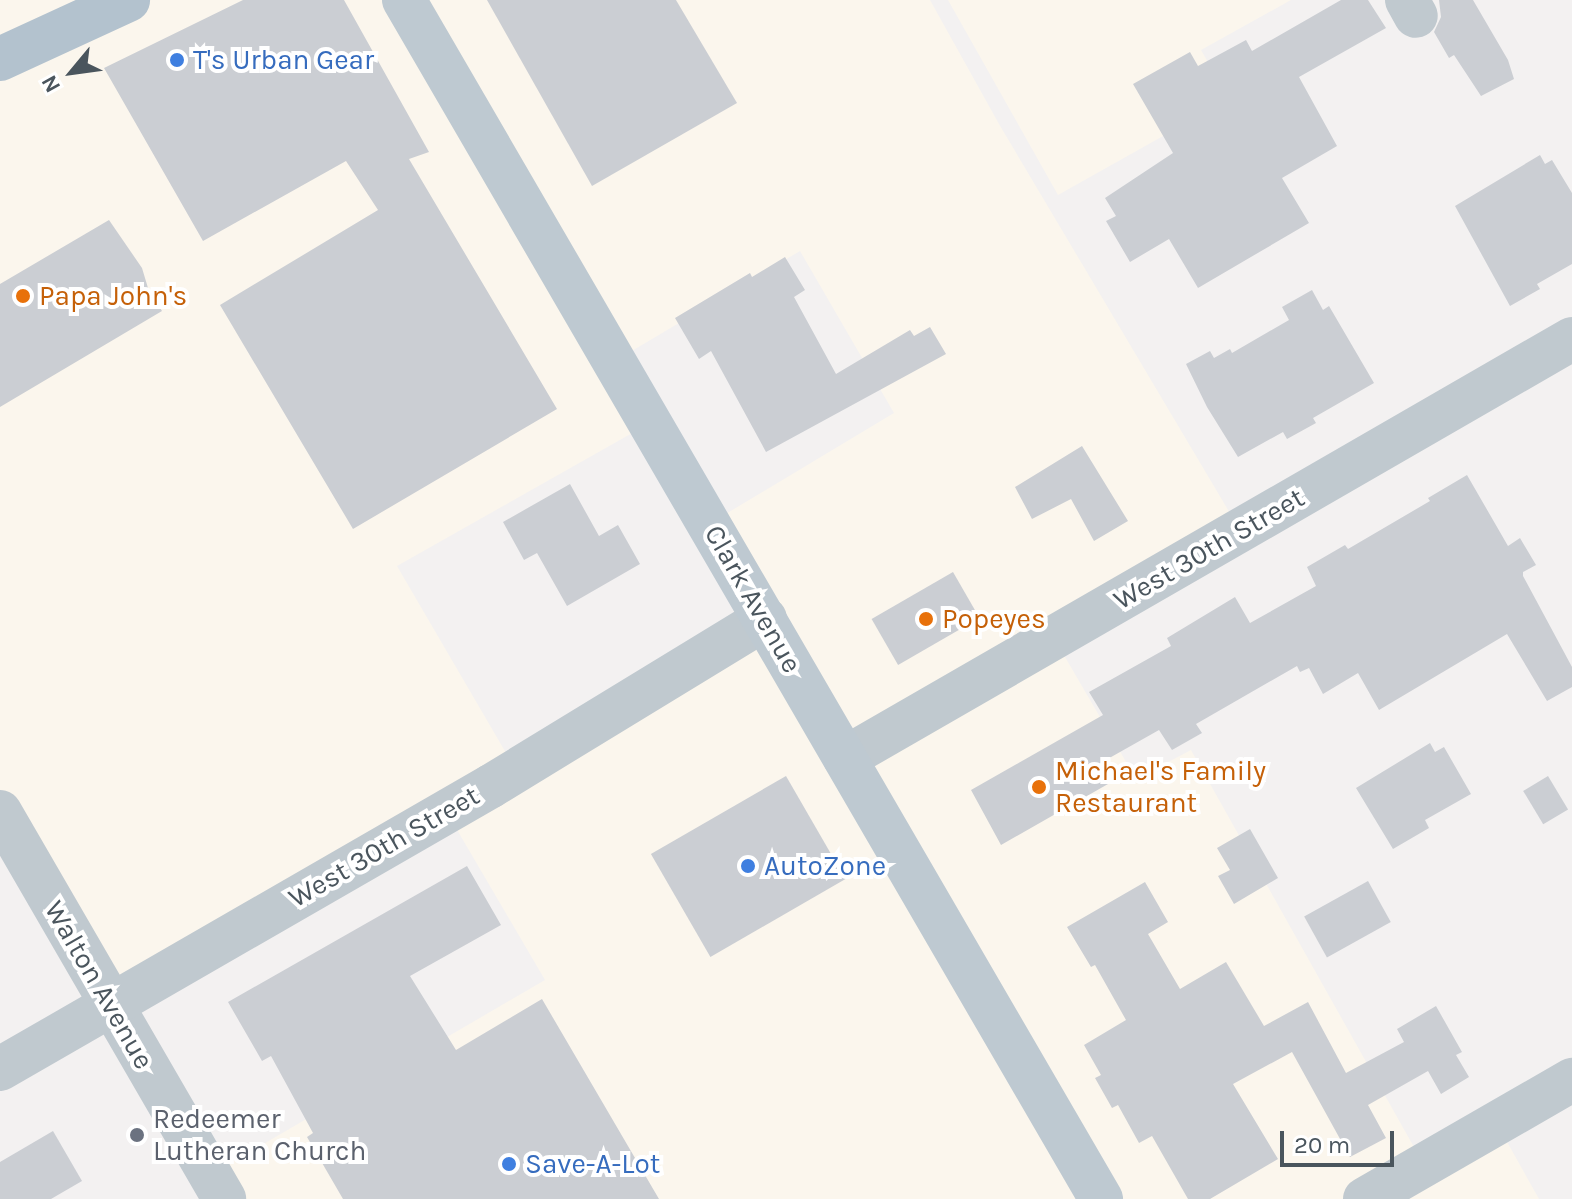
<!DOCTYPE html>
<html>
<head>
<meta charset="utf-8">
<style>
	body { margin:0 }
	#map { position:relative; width:1572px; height:1199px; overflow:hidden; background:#f3f1f1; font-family:Karla,sans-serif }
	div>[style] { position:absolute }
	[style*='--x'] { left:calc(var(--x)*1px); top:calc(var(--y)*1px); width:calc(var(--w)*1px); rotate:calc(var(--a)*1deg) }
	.commercial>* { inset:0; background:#fbf6ed }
	.building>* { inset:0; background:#cbced3; transform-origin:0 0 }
	.street>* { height:44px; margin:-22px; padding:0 22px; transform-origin:22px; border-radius:22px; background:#c0c9cf }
	.secondary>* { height:44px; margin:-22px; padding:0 22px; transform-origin:22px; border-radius:22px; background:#bec9d1 }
	.primary>* { height:44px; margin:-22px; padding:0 22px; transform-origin:22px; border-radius:22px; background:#b3c2ce }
	.dots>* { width:22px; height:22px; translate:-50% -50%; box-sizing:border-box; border:4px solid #fff; border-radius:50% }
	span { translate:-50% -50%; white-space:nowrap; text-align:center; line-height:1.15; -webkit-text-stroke:8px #fff; paint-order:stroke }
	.shop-label { font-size:28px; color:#366cbe }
	.left { translate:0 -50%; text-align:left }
	.food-label { font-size:28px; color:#c56008 }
	.street-label { font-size:28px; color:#4a555d }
	.worship-label { font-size:28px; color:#5b616d }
	.north { position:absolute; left:32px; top:32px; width:80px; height:80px; -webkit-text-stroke:6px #fff; paint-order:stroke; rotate:241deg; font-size:22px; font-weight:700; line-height:32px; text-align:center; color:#4a555d }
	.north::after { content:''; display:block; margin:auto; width:28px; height:36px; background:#4a555d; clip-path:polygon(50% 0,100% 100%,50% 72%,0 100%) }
	.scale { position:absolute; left:1280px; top:1131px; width:114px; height:36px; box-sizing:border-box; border:4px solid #4a555d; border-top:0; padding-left:10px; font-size:24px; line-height:28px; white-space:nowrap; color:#4a555d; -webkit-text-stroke:6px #fff; paint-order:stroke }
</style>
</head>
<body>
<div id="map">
	<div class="commercial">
		<div style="clip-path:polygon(evenodd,0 0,930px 0,999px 124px,1240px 530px,1054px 638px,1136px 779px,1191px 750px,1424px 1165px,1497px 1124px,1539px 1199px,224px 1199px,210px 1175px,545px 980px,446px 811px,111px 1006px,0 812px,0 0,800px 251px,894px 413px,709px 524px,764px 620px,516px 770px,397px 566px,650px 423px,615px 361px,800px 251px)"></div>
		<div style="clip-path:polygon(948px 0,1291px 0,1201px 50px,1229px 99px,1058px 195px)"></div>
	</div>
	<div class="building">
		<div style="clip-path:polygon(243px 0,344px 0,429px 152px,409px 159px,557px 409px,353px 529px,220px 305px,378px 210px,346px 161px,203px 241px,104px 68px)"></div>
		<div style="clip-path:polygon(487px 0,676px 0,737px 103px,592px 186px)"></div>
		<div style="clip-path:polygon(1341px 0,1368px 0,1386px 28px,1299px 77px,1337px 146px,1282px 178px,1309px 223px,1198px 288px,1169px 239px,1130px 262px,1106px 221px,1116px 216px,1105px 198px,1173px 153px,1133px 84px,1190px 52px,1198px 66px,1246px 40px,1252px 51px)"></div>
		<div style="clip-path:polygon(1439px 0,1473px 0,1508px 60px,1514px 79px,1481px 96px,1454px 55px,1449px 58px,1434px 32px,1441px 17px)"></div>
		<div style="clip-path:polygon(1540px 155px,1545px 164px,1552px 160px,1572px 193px,1572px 264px,1537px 284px,1540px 289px,1510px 306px,1455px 206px)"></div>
		<div style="clip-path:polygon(109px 220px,142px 268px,148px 288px,162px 311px,0 407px,0 284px)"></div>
		<div style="clip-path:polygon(785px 257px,805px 290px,794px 297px,836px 374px,910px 330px,914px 336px,930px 327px,946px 354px,766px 452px,711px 351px,699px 359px,675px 318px,750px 273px,752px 277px)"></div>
		<div style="clip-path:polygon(1312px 290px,1323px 310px,1329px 306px,1374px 383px,1313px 418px,1316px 423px,1287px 439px,1283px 432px,1238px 457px,1207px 407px,1186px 364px,1210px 351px,1214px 358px,1230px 349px,1232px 353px,1289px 320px,1282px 307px)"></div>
		<div style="clip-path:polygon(1082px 446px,1128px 521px,1094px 541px,1071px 499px,1032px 519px,1015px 487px)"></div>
		<div style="clip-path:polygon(1467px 475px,1508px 546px,1520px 538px,1536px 565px,1523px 572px,1523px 576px,1572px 667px,1572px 687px,1547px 701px,1507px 634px,1379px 710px,1358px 673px,1323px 694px,1309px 668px,1300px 672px,1297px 666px,1196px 724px,1202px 733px,1172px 750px,1159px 730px,1097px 765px,1108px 784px,1001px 845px,971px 790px,1103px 715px,1089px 692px,1171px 646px,1167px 638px,1235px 597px,1250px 623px,1316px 586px,1307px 567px,1345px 545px,1348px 549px,1430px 501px,1428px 498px)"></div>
		<div style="clip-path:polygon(570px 484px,599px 536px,618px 525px,640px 564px,567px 606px,537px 553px,524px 560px,503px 522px)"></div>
		<div style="left:953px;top:572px;width:53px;height:94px;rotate:60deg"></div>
		<div style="clip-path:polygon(1430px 743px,1435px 752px,1444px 747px,1471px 794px,1425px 820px,1429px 828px,1393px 849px,1356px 788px)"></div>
		<div style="left:786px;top:776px;width:119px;height:156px;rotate:60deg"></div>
		<div style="left:1548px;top:776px;width:39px;height:29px;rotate:59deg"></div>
		<div style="clip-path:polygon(1250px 829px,1278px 878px,1234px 904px,1218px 876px,1230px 870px,1217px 848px)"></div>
		<div style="clip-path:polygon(467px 866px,501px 925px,410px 976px,456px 1050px,542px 999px,659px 1199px,343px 1199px,307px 1137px,313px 1133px,271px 1056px,262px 1061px,228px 1002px)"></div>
		<div style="left:1368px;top:881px;width:47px;height:73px;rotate:61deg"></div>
		<div style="clip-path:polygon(1145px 882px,1168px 922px,1148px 934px,1180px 989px,1226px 962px,1264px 1026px,1308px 1002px,1346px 1073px,1404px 1042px,1397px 1029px,1436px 1006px,1462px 1052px,1456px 1055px,1469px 1077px,1441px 1094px,1428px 1071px,1368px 1105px,1386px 1138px,1350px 1157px,1292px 1052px,1233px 1084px,1278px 1159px,1210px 1199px,1188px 1199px,1152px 1136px,1139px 1143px,1118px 1105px,1112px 1108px,1095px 1078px,1101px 1075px,1084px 1045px,1126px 1020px,1095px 965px,1091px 967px,1067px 927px)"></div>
		<div style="clip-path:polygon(53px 1131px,82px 1181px,51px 1199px,0 1199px,0 1162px)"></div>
	</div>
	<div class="street">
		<div style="--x:1407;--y:0;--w:18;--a:61"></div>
		<div style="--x:845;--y:758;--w:839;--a:-29.96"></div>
		<div style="--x:0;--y:812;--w:447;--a:59.9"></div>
		<div style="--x:0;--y:1069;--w:567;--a:-29.96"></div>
		<div style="--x:491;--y:786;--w:321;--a:-31.4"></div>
		<div style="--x:1365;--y:1199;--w:239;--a:-29.9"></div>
	</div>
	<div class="secondary">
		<div style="--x:404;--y:0;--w:1387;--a:59.83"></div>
	</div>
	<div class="primary">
		<div style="--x:0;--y:59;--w:141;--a:-24.7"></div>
	</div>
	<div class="dots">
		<div style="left:177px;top:60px;background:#3f7fe0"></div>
		<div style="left:23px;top:296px;background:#e8710a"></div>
		<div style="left:926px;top:619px;background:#e8710a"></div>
		<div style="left:1039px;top:787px;background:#e8710a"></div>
		<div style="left:748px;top:866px;background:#3f7fe0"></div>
		<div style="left:137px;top:1135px;background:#6b7280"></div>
		<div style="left:509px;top:1164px;background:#3f7fe0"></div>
	</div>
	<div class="shop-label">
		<span class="left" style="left:193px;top:60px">T's Urban Gear</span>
		<span class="left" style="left:764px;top:866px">AutoZone</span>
		<span class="left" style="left:525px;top:1164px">Save-A-Lot</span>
	</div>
	<div class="food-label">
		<span class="left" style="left:39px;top:296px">Papa John's</span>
		<span class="left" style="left:942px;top:619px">Popeyes</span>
		<span class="left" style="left:1055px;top:787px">Michael's Family<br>Restaurant</span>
	</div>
	<div class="street-label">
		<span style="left:1209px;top:549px;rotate:-30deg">West 30th Street</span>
		<span style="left:753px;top:599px;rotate:60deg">Clark Avenue</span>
		<span style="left:384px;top:847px;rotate:-30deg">West 30th Street</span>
		<span style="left:99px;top:985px;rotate:60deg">Walton Avenue</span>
	</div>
	<div class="worship-label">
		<span class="left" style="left:153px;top:1135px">Redeemer<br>Lutheran Church</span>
	</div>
	<div class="north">N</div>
	<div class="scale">20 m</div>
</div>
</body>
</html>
